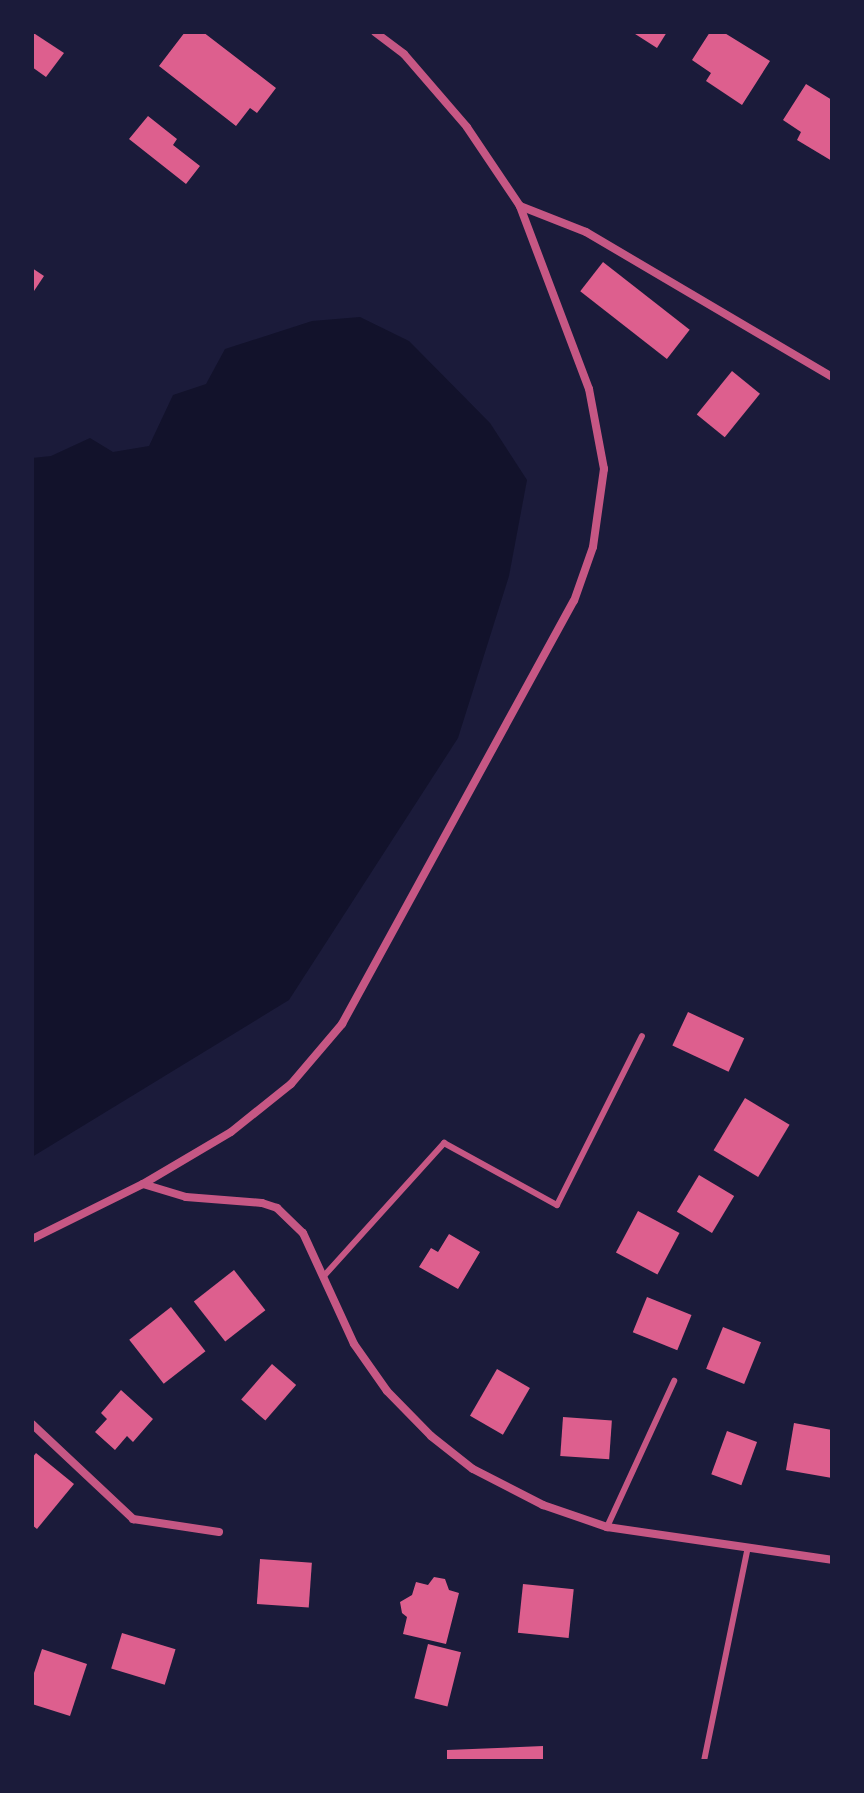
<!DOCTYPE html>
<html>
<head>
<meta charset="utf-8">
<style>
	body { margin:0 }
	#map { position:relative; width:864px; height:1793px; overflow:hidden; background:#1b1b3a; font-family:"Roboto Serif",serif }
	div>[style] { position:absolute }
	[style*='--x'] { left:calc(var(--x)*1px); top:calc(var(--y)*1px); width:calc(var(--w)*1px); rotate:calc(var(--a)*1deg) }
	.water>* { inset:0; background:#12122b }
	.building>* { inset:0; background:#dd5f8e; transform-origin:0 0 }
	.service>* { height:6px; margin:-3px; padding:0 3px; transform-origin:3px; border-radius:3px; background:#c65784 }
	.minor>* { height:8px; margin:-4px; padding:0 4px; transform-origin:4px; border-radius:4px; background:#c65784 }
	span { translate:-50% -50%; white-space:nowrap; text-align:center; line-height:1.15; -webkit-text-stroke:7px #1b1b3a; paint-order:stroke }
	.frame { position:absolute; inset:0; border:34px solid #1b1b3a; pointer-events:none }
</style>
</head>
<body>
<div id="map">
	<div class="water">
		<div style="clip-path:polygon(360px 317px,409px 341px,490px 423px,527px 480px,509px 576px,458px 738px,289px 1000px,32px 1157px,32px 458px,51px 456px,90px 438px,113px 452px,149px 446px,173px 395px,206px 384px,225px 349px,312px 321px)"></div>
	</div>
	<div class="building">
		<div style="clip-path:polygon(32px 32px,64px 53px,46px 77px,32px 67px)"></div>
		<div style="clip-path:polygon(185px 32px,203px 32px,276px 88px,257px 113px,250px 108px,236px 126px,159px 66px)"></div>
		<div style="clip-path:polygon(632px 32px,667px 32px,657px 48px)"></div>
		<div style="clip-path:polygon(710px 32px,723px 32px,770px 61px,742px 105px,706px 81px,711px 73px,692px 60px)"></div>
		<div style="clip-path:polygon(806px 84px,832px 100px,832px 161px,797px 140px,801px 132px,783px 120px)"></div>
		<div style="clip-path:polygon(148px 116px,177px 139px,173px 145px,200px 166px,186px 184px,129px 139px)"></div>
		<div style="left:603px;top:262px;width:110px;height:37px;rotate:38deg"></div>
		<div style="clip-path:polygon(32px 268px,44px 276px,32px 294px)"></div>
		<div style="left:732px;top:371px;width:36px;height:56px;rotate:39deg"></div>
		<div style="left:688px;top:1012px;width:62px;height:37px;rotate:25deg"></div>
		<div style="left:745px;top:1098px;width:52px;height:61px;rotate:31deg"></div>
		<div style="left:699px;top:1175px;width:41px;height:43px;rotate:31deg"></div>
		<div style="left:638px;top:1211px;width:47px;height:47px;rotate:28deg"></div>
		<div style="clip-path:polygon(449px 1234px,480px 1252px,458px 1289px,419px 1267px,431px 1248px,438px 1252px)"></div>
		<div style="left:234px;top:1270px;width:51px;height:51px;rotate:52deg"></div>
		<div style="left:647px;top:1297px;width:48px;height:38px;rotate:22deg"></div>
		<div style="left:171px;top:1307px;width:56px;height:53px;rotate:52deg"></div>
		<div style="left:723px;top:1327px;width:41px;height:45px;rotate:22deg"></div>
		<div style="left:272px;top:1364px;width:32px;height:47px;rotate:41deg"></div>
		<div style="left:497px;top:1369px;width:38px;height:54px;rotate:30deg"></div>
		<div style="clip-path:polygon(121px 1390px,153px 1419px,133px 1442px,127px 1436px,115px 1450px,95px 1432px,107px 1419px,101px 1413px)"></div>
		<div style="left:563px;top:1417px;width:49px;height:39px;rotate:4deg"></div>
		<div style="clip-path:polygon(794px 1423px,832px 1430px,832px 1478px,786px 1470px)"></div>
		<div style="left:727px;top:1431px;width:32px;height:46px;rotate:20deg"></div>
		<div style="clip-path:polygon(36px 1453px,74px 1484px,37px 1529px,32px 1525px,32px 1458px)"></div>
		<div style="left:260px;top:1559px;width:52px;height:45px;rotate:4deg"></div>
		<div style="clip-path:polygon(434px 1577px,445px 1579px,449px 1590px,459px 1593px,446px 1644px,403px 1634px,407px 1617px,402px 1613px,400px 1602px,412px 1595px,416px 1582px,428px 1585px)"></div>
		<div style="left:523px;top:1584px;width:51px;height:49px;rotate:6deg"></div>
		<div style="left:122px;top:1633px;width:56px;height:37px;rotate:17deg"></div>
		<div style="left:428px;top:1644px;width:34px;height:56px;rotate:14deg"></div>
		<div style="clip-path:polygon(42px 1649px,87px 1664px,70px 1716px,32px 1704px,32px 1679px)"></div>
		<div style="clip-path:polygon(543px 1746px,543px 1761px,447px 1761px,447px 1750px)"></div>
	</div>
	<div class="service">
		<div style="--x:323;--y:1277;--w:181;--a:-47.9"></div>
		<div style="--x:444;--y:1143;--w:129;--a:28.8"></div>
		<div style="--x:557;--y:1205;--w:189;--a:-63.3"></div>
		<div style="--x:607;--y:1527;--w:161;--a:-65.3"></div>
		<div style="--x:704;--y:1761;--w:218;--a:-78.4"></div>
	</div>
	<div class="minor">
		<div style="--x:520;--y:206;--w:71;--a:21.5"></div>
		<div style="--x:586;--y:232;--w:286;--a:30.5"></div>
		<div style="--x:143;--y:1184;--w:45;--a:16.8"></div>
		<div style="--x:186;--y:1197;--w:76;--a:4.5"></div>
		<div style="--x:262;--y:1203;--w:16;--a:18"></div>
		<div style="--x:277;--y:1208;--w:36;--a:44"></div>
		<div style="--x:303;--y:1233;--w:122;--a:65.3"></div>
		<div style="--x:354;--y:1344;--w:57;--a:54.9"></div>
		<div style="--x:387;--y:1391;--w:63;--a:45.6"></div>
		<div style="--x:431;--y:1436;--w:53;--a:38.2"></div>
		<div style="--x:473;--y:1469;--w:79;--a:27.2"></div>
		<div style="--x:543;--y:1505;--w:68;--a:19"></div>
		<div style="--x:607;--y:1527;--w:227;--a:8.3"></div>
		<div style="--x:32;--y:1239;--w:124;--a:-26.4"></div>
		<div style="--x:143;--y:1184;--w:102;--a:-30.6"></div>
		<div style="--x:231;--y:1132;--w:77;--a:-38.7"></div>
		<div style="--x:291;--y:1084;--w:79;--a:-49.6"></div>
		<div style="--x:342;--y:1024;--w:482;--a:-61.3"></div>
		<div style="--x:574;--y:601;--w:57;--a:-70.6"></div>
		<div style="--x:593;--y:547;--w:79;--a:-82"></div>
		<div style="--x:604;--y:469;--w:81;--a:-100.6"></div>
		<div style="--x:589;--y:389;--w:196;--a:-110.7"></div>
		<div style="--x:520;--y:206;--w:95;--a:-123.9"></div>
		<div style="--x:467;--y:127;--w:96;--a:-130.8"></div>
		<div style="--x:404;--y:54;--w:36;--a:-143"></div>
		<div style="--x:32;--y:1424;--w:139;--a:43.2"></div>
		<div style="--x:133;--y:1519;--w:87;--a:8.6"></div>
	</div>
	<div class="frame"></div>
</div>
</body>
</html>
